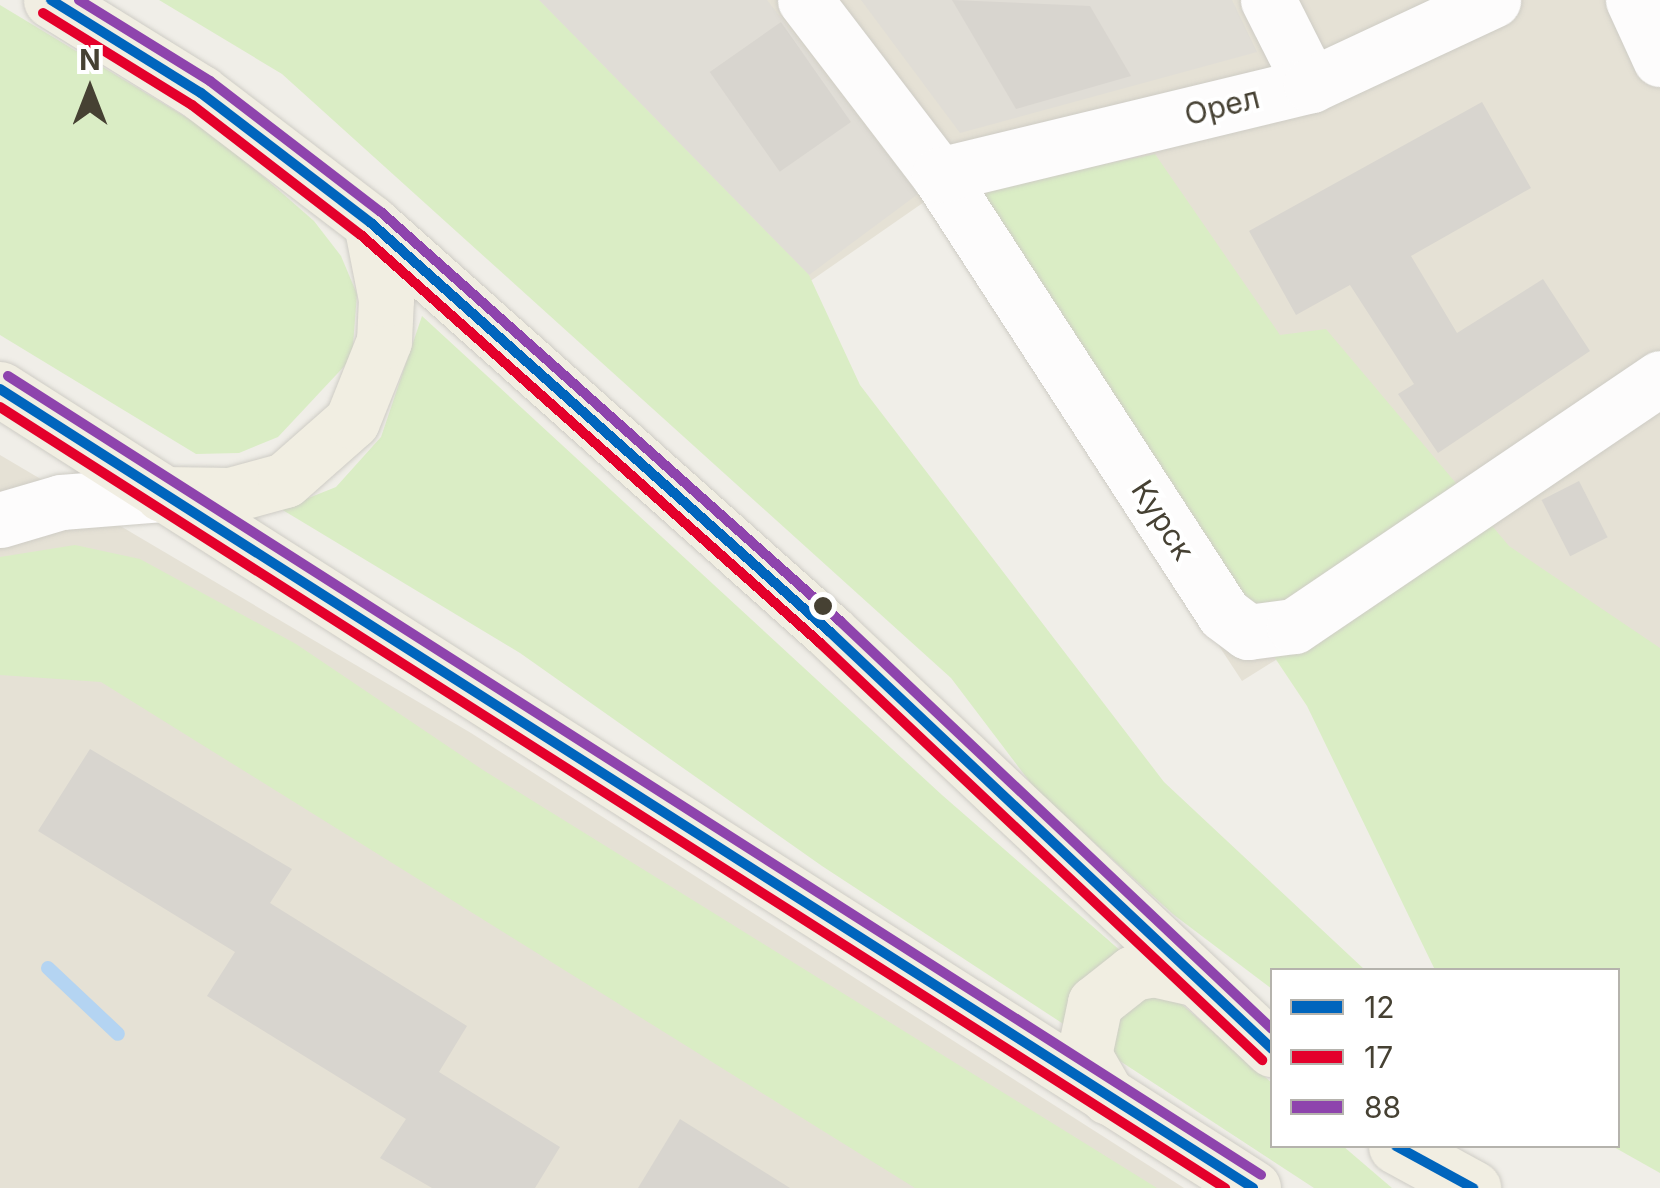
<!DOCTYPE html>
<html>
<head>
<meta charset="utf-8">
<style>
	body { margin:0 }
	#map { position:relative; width:1660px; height:1188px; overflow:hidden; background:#f0eee8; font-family:Inter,sans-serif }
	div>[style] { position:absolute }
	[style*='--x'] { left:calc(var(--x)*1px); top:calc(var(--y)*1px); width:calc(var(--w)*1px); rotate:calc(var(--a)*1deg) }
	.residential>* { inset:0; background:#e5e1d5 }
	.industrial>* { inset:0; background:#e0ddd6 }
	.green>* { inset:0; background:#daedc5 }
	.stream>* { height:14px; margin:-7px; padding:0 7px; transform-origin:7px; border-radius:7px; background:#b4d4f2 }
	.building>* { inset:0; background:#d8d5cf; transform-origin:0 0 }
	.roads { filter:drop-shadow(0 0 2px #ceccc5) drop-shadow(0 0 2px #ceccc5) }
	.minor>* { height:55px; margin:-27.5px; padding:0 27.5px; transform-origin:27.5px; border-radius:27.5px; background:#fdfcfc }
	.major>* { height:55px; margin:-27.5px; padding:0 27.5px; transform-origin:27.5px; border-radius:27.5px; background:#f1eee2 }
	.bus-1>* { height:10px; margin:-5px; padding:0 5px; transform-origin:5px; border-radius:5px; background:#0065bd }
	.bus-2>* { height:10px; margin:-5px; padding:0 5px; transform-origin:5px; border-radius:5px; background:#e4002b }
	.bus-3>* { height:10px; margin:-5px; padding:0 5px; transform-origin:5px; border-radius:5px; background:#8e44ad }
	.dots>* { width:28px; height:28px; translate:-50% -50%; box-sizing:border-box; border:5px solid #fff; border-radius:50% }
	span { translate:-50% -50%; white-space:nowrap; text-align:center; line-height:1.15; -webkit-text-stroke:8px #fff; paint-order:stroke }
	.street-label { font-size:30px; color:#464133 }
	.legend { position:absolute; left:1270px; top:968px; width:350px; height:180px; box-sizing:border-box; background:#fff; border:2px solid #b5b3ad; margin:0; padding:12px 18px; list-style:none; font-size:30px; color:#464133 }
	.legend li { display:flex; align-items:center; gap:20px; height:50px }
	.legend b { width:50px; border:2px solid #b5b3ad }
	.north { position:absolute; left:40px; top:40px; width:100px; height:100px; -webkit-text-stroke:8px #fff; paint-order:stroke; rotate:0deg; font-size:28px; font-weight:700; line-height:40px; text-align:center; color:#464133 }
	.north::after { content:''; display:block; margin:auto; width:35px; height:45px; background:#464133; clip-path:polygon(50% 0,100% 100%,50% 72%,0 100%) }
</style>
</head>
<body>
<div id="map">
	<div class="residential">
		<div style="clip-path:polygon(491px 0,1660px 0,1660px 677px,1477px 535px,1242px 681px,927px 200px,786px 298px)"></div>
		<div style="clip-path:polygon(0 455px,471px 733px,1184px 1188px,0 1188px)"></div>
	</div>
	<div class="industrial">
		<div style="clip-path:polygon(539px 0,767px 0,918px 194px,809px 275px)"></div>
		<div style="clip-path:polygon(861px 0,1232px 0,1257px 52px,960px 133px)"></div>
	</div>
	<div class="green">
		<div style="clip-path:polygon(159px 0,539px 0,809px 275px,860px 385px,1164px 782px,1365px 970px,1272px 970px,1272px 989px,1174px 915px,1036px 790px,951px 678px,282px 74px)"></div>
		<div style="clip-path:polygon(0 5px,217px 136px,314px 221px,341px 256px,357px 294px,352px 358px,278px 437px,239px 453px,196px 454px,0 335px)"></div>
		<div style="clip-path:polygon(1155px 154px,1280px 335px,1326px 329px,1509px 546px,1660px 648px,1660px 1173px,1612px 1146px,1618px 970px,1435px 970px,1307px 706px,964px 192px)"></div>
		<div style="clip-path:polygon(422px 316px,942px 795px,1272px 1083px,1272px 1146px,1343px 1146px,1392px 1188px,1314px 1188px,822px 866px,520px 653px,281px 509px,336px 487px,381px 437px)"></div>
		<div style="clip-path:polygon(75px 545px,140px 559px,296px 644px,483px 770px,1157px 1188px,915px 1188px,101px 682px,0 675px,0 557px)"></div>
	</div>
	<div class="stream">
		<div style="--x:48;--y:968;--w:96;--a:43.3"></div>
	</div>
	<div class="building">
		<div style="clip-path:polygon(952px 0,1090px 6px,1131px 76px,1016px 109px)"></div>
		<div style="left:781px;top:22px;width:122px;height:87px;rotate:55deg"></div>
		<div style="clip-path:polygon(1482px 102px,1531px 188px,1411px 256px,1457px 333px,1543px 279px,1590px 351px,1438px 453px,1398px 394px,1414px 384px,1350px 285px,1296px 315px,1249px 231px)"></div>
		<div style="left:1579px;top:481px;width:63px;height:42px;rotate:63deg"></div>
		<div style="clip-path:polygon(90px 749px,292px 869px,270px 903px,467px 1026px,439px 1072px,560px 1147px,535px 1188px,432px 1188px,380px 1158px,406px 1119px,207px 996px,235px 952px,38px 831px)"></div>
		<div style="clip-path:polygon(680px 1119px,790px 1188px,638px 1188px)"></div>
	</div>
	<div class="roads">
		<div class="minor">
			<div style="--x:805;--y:0;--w:220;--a:52.6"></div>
			<div style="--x:939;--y:175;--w:523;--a:57.01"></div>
			<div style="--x:1224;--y:614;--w:30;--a:37"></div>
			<div style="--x:1248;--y:632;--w:46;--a:-7.4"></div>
			<div style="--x:1294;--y:626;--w:442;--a:-34.1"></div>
			<div style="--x:1268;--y:0;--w:95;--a:63.2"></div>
			<div style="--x:1633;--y:0;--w:65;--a:65.4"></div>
			<div style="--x:939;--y:175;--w:383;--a:-13.6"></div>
			<div style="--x:1311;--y:85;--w:201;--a:-25"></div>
			<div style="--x:0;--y:520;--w:64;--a:-16.4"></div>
			<div style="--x:61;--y:502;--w:101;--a:-4.5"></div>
		</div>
		<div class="major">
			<div style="--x:51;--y:0;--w:176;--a:31.8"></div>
			<div style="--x:201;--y:93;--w:214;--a:37.4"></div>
			<div style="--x:371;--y:223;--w:615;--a:41.7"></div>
			<div style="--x:830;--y:632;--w:608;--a:43.33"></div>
			<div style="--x:0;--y:389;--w:1486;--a:32.52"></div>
			<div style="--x:162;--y:494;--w:68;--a:0.8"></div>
			<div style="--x:230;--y:495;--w:57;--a:-15.3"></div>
			<div style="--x:285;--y:480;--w:89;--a:-41.4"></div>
			<div style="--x:352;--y:421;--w:86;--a:-68.2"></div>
			<div style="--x:384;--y:341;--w:42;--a:-87.3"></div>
			<div style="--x:386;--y:299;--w:77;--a:-101.2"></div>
			<div style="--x:1108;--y:1097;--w:48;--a:-119.7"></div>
			<div style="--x:1084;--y:1055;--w:53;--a:-78.1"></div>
			<div style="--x:1095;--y:1003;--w:48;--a:-38.3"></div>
			<div style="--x:1133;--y:973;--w:20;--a:-11"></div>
			<div style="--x:1153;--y:969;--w:41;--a:12.7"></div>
			<div style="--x:1396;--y:1146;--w:88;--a:28.6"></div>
		</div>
	</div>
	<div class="bus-1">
		<div style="--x:51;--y:0;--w:176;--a:31.8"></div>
		<div style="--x:201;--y:93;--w:214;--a:37.4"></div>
		<div style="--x:371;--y:223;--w:615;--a:41.7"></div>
		<div style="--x:830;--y:632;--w:608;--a:43.33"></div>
		<div style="--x:0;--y:389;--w:1486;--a:32.52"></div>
		<div style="--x:1396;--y:1146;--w:88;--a:28.6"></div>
	</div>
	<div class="bus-2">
		<div style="--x:43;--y:13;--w:175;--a:31.7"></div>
		<div style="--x:192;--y:105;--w:213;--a:37.6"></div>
		<div style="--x:361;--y:235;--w:614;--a:41.63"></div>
		<div style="--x:820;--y:643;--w:608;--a:43.33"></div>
		<div style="--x:0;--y:407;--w:1453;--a:32.52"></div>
	</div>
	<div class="bus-3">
		<div style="--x:79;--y:0;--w:154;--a:31.7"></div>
		<div style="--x:210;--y:81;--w:215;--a:37.5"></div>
		<div style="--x:381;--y:212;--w:615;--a:41.7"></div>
		<div style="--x:840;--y:621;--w:594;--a:43.36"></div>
		<div style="--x:8;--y:376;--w:1486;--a:32.52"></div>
	</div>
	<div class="dots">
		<div style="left:823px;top:606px;background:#464133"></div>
	</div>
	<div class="street-label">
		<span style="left:1222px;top:106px;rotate:-14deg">Орел</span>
		<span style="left:1163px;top:520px;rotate:57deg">Курск</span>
	</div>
	<ul class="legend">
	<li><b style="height:12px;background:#0065bd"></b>12</li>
	<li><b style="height:12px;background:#e4002b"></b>17</li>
	<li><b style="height:12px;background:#8e44ad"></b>88</li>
	</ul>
	<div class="north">N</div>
</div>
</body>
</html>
